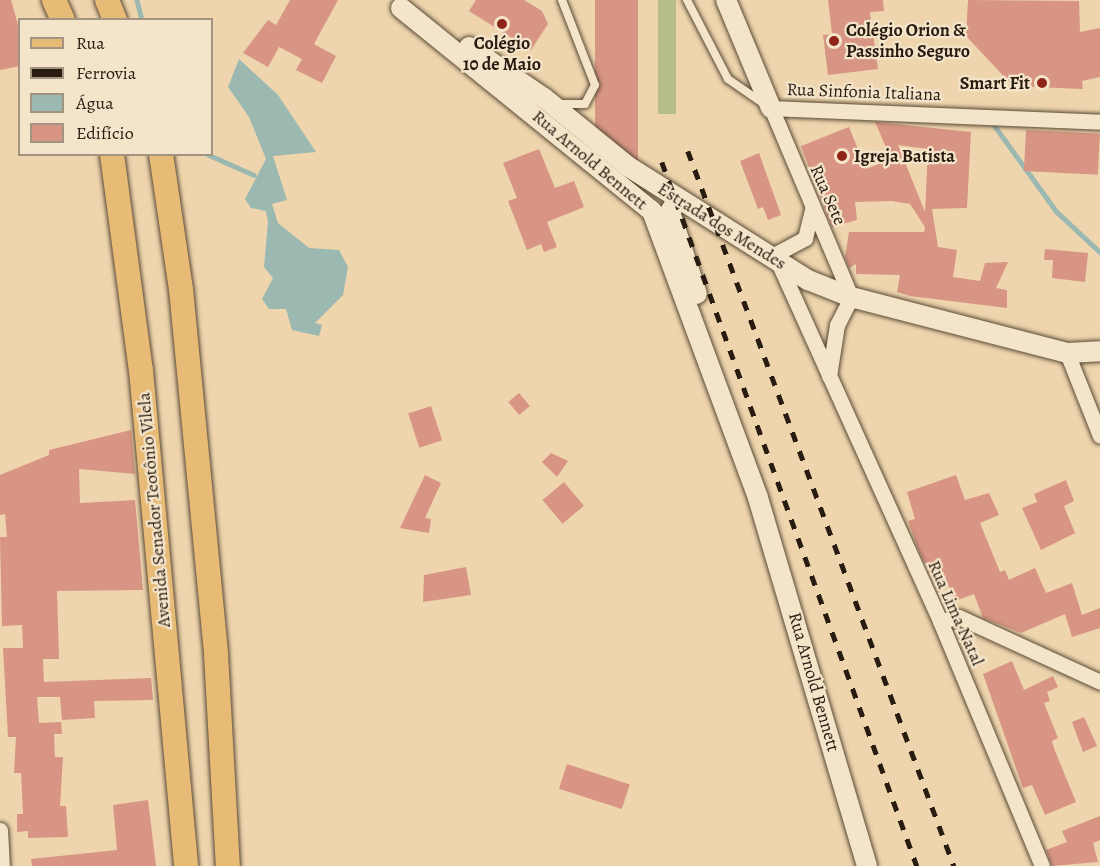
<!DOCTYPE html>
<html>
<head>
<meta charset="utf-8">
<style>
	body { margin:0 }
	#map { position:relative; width:1100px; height:866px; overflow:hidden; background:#eed5ad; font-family:Alegreya,serif }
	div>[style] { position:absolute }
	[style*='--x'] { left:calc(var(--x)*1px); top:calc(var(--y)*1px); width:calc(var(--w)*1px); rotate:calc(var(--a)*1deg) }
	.green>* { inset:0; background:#b6be8b; transform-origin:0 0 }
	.water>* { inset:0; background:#9bb8b1 }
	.stream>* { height:4.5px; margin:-2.25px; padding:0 2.25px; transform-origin:2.25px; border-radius:2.25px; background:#9bb8b1 }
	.building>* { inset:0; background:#d89583; transform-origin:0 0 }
	.roads { filter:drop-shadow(0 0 2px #5a4a37) drop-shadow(0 0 2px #5a4a37) }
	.service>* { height:8px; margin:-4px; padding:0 4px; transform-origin:4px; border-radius:4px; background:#f4e4ca }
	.minor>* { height:15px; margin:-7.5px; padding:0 7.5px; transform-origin:7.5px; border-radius:7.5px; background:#f4e4ca }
	.tertiary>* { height:20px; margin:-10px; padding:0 10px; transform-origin:10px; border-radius:10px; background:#f4e4ca }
	.primary>* { height:24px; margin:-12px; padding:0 12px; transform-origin:12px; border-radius:12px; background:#e7ba76 }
	.rail>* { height:4.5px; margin-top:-2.25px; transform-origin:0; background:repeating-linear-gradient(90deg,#281b10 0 10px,transparent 0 20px) }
	.dots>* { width:16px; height:16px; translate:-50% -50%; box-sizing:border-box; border:3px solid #f4e4ca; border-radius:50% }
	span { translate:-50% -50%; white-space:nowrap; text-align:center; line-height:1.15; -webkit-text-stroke:4.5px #f4e4ca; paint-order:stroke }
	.poi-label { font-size:18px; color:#281b10; font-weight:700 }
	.left { translate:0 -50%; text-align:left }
	.right { translate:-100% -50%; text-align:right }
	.street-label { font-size:18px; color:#281b10 }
	.legend { position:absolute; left:18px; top:18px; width:195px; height:138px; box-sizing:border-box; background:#f4e4ca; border:2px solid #a29480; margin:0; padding:8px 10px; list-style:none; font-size:18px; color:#281b10 }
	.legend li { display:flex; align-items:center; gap:12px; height:30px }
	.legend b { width:30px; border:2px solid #a29480 }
</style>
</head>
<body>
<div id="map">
	<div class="green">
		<div style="left:658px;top:0;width:18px;height:114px"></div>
	</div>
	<div class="water">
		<div style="clip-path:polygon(239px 59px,278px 95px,316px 152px,273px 156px,287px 200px,272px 204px,278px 223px,309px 248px,339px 250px,348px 267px,343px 295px,315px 323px,322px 325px,319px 336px,292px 330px,286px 309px,269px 309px,262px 299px,273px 278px,264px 267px,268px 222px,266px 211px,251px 208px,245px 199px,266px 159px,249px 117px,228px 87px)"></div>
	</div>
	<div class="stream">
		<div style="--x:137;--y:0;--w:21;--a:76"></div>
		<div style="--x:994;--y:125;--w:107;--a:54.1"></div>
		<div style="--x:1057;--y:212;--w:59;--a:42.9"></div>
		<div style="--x:207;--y:154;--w:51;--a:24.1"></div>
	</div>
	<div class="building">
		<div style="clip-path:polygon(0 0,11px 0,20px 32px,20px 66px,0 70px)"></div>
		<div style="clip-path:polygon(290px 0,338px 0,314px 44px,336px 56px,322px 83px,296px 70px,302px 59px,279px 47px,268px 67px,243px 53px,268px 20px,276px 25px)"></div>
		<div style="clip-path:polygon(476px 0,524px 0,542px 11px,548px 24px,531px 50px,469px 11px)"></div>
		<div style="left:595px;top:0;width:43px;height:174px"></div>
		<div style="clip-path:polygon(828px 0,883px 0,884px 11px,870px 12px,878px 69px,828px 75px,823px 35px,832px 34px)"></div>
		<div style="clip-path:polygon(968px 0,1079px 1px,1080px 32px,1100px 28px,1100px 77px,1082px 81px,1083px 89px,1013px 86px,966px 36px)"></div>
		<div style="clip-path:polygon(evenodd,875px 122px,971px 132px,967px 208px,932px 209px,938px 247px,957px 250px,953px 277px,980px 281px,985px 263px,1008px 262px,996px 288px,1007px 290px,1007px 308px,910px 296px,897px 292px,900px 275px,856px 274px,856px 264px,849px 268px,845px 257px,849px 232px,924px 232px,925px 227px,910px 204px,892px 201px,855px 202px,857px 220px,832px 227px,801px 146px,849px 127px,866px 169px,891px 159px,875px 122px,898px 145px,928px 149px,925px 212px,898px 145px)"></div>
		<div style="left:1026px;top:130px;width:74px;height:41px;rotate:3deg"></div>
		<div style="clip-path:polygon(539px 149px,555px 188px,574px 181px,584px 207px,547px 222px,557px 247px,544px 252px,541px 244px,527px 250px,508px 201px,517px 198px,503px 163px)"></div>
		<div style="clip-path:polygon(759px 153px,781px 215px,768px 220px,763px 207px,758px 209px,740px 161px)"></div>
		<div style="clip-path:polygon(1045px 249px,1088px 253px,1085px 282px,1052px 278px,1053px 260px,1044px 260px)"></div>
		<div style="left:519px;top:393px;width:17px;height:14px;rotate:50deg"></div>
		<div style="left:431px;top:406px;width:36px;height:24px;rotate:72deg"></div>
		<div style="clip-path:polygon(131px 430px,135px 474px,79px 469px,80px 503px,135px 500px,143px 590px,57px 591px,59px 659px,43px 659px,44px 682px,151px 678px,153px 700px,94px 701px,95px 718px,62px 720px,60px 697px,37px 697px,39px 723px,61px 722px,62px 734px,54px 734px,55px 757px,63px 757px,60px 806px,66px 806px,68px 837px,28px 838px,28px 831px,17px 832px,17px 814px,23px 814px,21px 773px,14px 773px,16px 737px,8px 737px,3px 648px,23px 648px,22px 625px,2px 626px,0 537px,7px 537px,5px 514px,0 515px,0 475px,49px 455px,49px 450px)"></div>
		<div style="clip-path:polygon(551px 453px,568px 461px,557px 477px,542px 462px)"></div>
		<div style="clip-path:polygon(425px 475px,441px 483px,425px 518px,431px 519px,429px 533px,400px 528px)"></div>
		<div style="clip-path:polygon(956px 475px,965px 500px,989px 493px,999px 515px,980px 523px,1000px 572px,1005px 570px,1009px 580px,1035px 568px,1046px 593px,1072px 583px,1082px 615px,1100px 608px,1100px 628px,1072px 637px,1065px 614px,1021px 633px,983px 618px,974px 594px,955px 601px,943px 572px,930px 574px,919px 551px,908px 521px,915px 519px,907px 492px)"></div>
		<div style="clip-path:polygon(1066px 480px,1074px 501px,1064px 506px,1075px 533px,1041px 550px,1022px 508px,1037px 502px,1034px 494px)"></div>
		<div style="left:564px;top:482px;width:31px;height:28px;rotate:50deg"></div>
		<div style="clip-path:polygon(466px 567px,471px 595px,423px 602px,424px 575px)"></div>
		<div style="clip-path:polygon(1012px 661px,1024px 690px,1053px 676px,1058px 687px,1047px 692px,1050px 701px,1044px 703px,1058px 738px,1052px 741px,1055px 751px,1076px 802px,1045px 815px,1032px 785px,1023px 788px,983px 674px)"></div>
		<div style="clip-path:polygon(1084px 717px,1097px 746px,1083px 752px,1072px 722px)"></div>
		<div style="left:567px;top:764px;width:66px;height:26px;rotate:18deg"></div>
		<div style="clip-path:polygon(148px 800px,156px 866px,32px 866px,31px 859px,117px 850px,113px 805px)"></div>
		<div style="clip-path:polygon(1100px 816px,1100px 840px,1093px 843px,1098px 862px,1052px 866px,1046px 850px,1067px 842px,1062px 831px)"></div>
	</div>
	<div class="roads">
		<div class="service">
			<div style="--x:562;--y:0;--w:91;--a:68.8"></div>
			<div style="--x:595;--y:85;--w:21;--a:118"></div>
			<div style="--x:585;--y:104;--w:22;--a:180"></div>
			<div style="--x:687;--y:0;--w:89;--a:62.6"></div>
			<div style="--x:728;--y:79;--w:47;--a:34.7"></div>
		</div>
		<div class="minor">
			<div style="--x:770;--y:257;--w:40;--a:-28"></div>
			<div style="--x:805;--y:238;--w:30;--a:-76"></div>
			<div style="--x:778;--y:262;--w:394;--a:65.7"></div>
			<div style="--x:940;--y:621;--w:265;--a:67.4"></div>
			<div style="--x:1067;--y:353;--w:89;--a:68.3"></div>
			<div style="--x:829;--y:376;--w:52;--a:-81.1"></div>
			<div style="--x:837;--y:325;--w:31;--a:-63"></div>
			<div style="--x:851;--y:297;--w:205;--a:-112.9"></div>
			<div style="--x:771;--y:108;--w:329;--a:2.4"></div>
			<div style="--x:940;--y:621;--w:19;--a:-12"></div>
			<div style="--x:959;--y:617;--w:155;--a:24.7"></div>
			<div style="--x:0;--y:830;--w:36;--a:87"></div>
		</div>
		<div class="tertiary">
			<div style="--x:726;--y:0;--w:117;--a:67.4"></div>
			<div style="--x:401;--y:8;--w:323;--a:39"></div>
			<div style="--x:652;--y:211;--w:306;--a:69.7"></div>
			<div style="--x:758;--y:498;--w:384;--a:73.5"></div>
			<div style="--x:469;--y:47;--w:91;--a:34.2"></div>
			<div style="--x:544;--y:98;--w:109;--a:39.1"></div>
			<div style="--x:629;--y:167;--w:212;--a:32.3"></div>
			<div style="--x:808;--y:280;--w:46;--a:21.6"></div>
			<div style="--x:851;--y:297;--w:223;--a:14.5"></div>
			<div style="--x:1067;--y:353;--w:33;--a:-3"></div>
			<div style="--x:678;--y:199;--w:15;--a:122"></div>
			<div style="--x:670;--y:212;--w:86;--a:71.8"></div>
		</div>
		<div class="primary">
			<div style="--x:54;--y:0;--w:22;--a:66"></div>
			<div style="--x:107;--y:0;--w:22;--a:68"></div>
			<div style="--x:112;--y:154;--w:218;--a:82.4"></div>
			<div style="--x:141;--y:370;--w:498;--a:84.8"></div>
			<div style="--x:161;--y:154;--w:136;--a:81.6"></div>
			<div style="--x:181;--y:289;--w:367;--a:84.5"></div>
			<div style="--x:216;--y:654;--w:212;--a:86.8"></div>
		</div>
	</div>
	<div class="rail">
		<div style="--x:688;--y:151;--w:763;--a:69.59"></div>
		<div style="--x:662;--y:162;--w:749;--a:70.09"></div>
	</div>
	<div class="dots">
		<div style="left:502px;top:24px;background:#8f2418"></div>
		<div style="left:834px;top:41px;background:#8f2418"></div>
		<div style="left:1042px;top:83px;background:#8f2418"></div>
		<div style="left:842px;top:156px;background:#8f2418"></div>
	</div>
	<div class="poi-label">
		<span class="left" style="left:846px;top:41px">Colégio Orion &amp;<br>Passinho Seguro</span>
		<span style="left:502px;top:54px">Colégio<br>10 de Maio</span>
		<span class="right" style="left:1030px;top:83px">Smart Fit</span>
		<span class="left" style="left:854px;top:156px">Igreja Batista</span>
	</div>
	<div class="street-label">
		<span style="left:864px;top:92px;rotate:2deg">Rua Sinfonia Italiana</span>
		<span style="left:590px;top:160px;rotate:40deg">Rua Arnold Bennett</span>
		<span style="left:828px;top:195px;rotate:66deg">Rua Sete</span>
		<span style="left:722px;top:226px;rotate:32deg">Estrada dos Mendes</span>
		<span style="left:154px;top:510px;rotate:-95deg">Avenida Senador Teotônio Vilela</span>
		<span style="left:956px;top:613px;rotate:66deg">Rua Lima Natal</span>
		<span style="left:814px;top:682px;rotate:74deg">Rua Arnold Bennett</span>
	</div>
	<ul class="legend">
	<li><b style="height:8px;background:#e7ba76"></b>Rua</li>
	<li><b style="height:8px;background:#281b10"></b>Ferrovia</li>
	<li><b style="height:16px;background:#9bb8b1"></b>Água</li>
	<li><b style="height:16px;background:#d89583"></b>Edifício</li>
	</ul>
</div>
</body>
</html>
